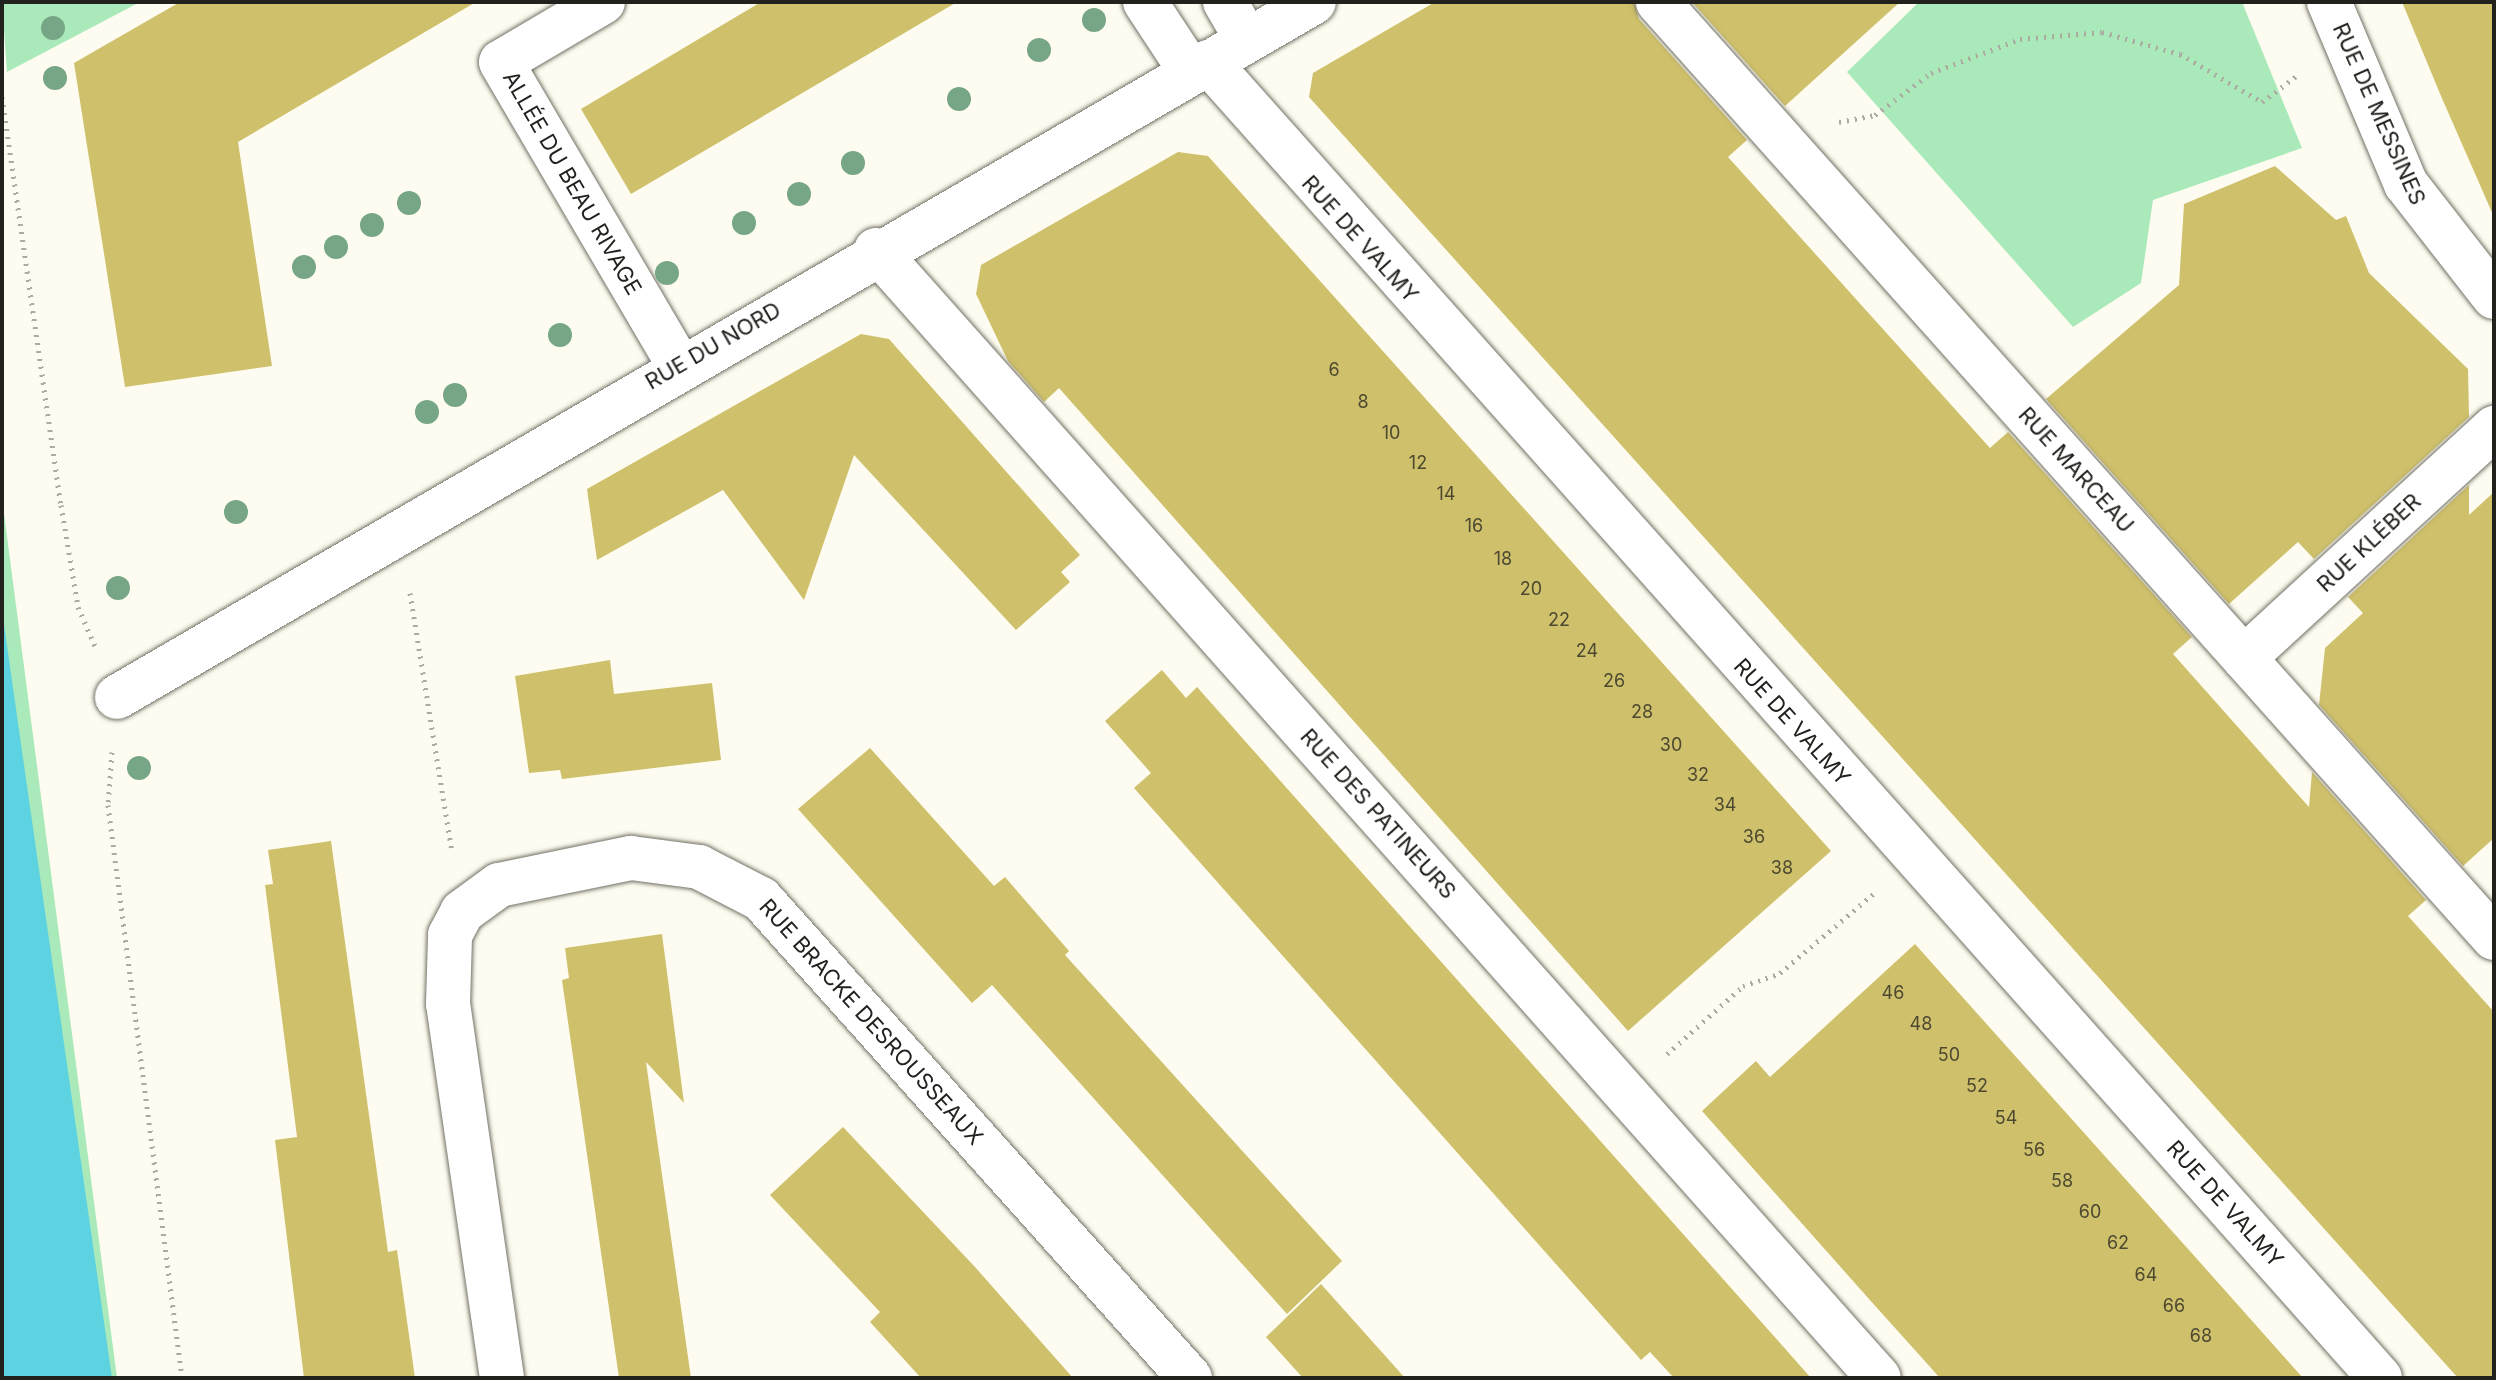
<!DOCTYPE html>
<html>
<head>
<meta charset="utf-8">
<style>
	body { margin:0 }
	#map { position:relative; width:2496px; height:1380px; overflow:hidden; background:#fefcf0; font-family:Inter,sans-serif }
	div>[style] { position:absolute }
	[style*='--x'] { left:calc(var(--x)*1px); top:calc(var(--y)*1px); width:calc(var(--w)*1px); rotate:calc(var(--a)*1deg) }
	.green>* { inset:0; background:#aae9b9 }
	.water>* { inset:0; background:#5dd3e2 }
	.building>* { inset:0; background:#cfc06b }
	.path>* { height:5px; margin-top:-2.5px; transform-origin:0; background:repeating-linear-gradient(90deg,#acaba2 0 2px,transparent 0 8px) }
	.roads { filter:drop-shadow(0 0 2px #727166) drop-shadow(0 0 2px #727166) }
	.street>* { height:44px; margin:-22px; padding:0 22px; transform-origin:22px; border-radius:22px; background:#fff }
	.trees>* { width:24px; height:24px; margin:-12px; border-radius:50%; background:#76a685 }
	span { translate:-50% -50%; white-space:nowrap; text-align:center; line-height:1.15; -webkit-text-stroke:6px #fff; paint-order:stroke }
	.number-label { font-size:18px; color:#4d4930 }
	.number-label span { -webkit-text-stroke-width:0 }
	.street-label { font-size:22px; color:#22211d }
	.frame { position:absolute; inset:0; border:4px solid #22211d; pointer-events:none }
</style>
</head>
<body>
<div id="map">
	<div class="green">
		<div style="clip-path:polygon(2px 2px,140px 2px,7px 72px)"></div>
		<div style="clip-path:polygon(1919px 2px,2242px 2px,2302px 148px,2153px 200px,2141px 283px,2073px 327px,1847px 72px)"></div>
		<div style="clip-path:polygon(2px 498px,117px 1378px,2px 1378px)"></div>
	</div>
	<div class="water">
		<div style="clip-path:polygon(2px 610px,23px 758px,112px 1378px,2px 1378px)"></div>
	</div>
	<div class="building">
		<div style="clip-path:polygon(180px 2px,476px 2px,238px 142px,272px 366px,125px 387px,74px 63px)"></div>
		<div style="clip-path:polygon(761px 2px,957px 2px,631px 194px,581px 109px)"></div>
		<div style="clip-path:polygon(1435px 2px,1634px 2px,1639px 19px,1747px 140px,1728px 157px,1990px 448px,2008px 432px,2192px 637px,2173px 654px,2309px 807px,2312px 772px,2426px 900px,2408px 916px,2494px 1012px,2494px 1378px,2458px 1378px,1309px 97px,1313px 73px)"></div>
		<div style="clip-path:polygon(1692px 2px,1900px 2px,1785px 106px)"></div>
		<div style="clip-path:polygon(2402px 2px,2494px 2px,2494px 217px,2441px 96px)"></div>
		<div style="clip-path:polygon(1178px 152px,1208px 156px,1831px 851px,1628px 1031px,1059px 388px,1044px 402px,1008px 361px,976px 294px,981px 265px)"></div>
		<div style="clip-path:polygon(2275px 166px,2336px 220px,2346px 216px,2369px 273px,2468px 369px,2469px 417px,2314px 559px,2298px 542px,2229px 604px,2046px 399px,2179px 285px,2184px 204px)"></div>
		<div style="clip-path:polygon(861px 334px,889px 339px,1080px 555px,1061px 572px,1070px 582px,1016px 630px,854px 455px,804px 600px,723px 490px,597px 560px,587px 489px)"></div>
		<div style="clip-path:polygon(2469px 485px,2469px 515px,2494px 492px,2494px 838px,2463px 866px,2319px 705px,2325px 648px,2363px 613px,2348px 597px)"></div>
		<div style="clip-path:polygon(610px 660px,614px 694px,712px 683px,721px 760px,562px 779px,560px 770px,529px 773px,515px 676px)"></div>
		<div style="clip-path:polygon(1162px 670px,1186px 698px,1197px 687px,1811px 1378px,1674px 1378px,1650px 1352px,1641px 1360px,1134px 788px,1151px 773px,1105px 721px)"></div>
		<div style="clip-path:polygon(870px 748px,994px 886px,1005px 877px,1069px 951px,1065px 955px,1342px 1261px,1287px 1314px,992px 985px,972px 1003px,798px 809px)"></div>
		<div style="clip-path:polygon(331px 841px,388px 1252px,397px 1250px,415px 1378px,304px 1378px,275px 1140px,297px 1137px,265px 885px,273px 884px,268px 850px)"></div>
		<div style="clip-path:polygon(662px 934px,684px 1103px,646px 1062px,691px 1378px,619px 1378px,562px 980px,569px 978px,565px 948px)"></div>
		<div style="clip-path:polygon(1915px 944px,2197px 1259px,2303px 1378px,1940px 1378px,1869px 1299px,1702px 1111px,1756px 1061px,1770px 1077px)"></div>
		<div style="clip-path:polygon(843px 1127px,975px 1267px,1073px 1378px,921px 1378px,870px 1322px,880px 1312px,770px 1195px)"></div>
		<div style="clip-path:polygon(1321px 1284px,1405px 1378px,1303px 1378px,1266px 1337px)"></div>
	</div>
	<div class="path">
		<div style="--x:2;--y:97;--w:412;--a:81.8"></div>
		<div style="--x:61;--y:505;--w:103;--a:80.5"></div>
		<div style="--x:78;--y:607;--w:43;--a:66.4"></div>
		<div style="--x:1839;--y:122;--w:37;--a:-11"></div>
		<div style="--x:1875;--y:115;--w:70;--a:-36.9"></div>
		<div style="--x:1931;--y:73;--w:95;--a:-20.9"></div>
		<div style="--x:2020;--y:39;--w:82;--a:-4.9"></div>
		<div style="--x:2102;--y:32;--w:81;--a:15.8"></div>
		<div style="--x:2180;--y:54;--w:95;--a:30.3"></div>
		<div style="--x:2262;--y:102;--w:46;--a:-37.1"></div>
		<div style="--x:410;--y:593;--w:262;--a:80.8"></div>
		<div style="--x:112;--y:752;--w:53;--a:94.3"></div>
		<div style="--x:108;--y:805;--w:578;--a:82.64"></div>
		<div style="--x:1667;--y:1054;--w:102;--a:-41.8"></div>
		<div style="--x:1743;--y:986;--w:39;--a:-19"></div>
		<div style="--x:1780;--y:973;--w:122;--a:-40.3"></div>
	</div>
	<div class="roads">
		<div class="street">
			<div style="--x:603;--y:2;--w:118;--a:149.5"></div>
			<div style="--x:501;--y:62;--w:352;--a:59.6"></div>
			<div style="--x:1145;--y:2;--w:84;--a:56.7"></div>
			<div style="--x:1225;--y:2;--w:44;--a:59.9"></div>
			<div style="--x:1658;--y:2;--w:1255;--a:48.23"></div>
			<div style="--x:2329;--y:2;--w:198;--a:67.1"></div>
			<div style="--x:2406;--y:184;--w:143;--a:52.1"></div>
			<div style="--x:1208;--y:62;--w:1762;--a:48.31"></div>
			<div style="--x:876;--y:250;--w:1509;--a:48.36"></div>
			<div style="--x:2244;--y:658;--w:340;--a:-42.6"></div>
			<div style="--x:117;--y:697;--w:1384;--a:-30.14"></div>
			<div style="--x:502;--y:1378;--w:378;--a:-98.2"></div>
			<div style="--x:448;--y:1004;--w:69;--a:-88.3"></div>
			<div style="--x:450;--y:935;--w:26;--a:-62"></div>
			<div style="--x:462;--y:912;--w:46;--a:-36.1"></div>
			<div style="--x:499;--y:885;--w:135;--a:-11.6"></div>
			<div style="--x:631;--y:858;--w:69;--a:7.5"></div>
			<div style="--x:699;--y:867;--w:70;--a:27.3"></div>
			<div style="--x:761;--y:899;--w:643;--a:48.15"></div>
		</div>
	</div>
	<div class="trees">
		<div style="left:1094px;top:20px"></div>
		<div style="left:53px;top:28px"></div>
		<div style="left:1039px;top:50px"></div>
		<div style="left:55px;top:78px"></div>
		<div style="left:959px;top:99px"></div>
		<div style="left:853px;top:163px"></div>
		<div style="left:799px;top:194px"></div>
		<div style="left:409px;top:203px"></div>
		<div style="left:744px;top:223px"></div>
		<div style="left:372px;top:225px"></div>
		<div style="left:336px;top:247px"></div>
		<div style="left:304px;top:267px"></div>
		<div style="left:667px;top:273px"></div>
		<div style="left:560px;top:335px"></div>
		<div style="left:455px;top:395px"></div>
		<div style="left:427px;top:412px"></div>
		<div style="left:236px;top:512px"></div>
		<div style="left:118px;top:588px"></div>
		<div style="left:139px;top:768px"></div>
	</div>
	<div class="number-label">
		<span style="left:1334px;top:370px">6</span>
		<span style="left:1363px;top:402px">8</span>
		<span style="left:1391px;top:433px">10</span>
		<span style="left:1418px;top:463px">12</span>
		<span style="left:1446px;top:494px">14</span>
		<span style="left:1474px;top:526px">16</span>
		<span style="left:1503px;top:559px">18</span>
		<span style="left:1531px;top:589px">20</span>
		<span style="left:1559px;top:620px">22</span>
		<span style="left:1587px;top:651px">24</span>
		<span style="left:1614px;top:681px">26</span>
		<span style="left:1642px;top:712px">28</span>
		<span style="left:1671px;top:745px">30</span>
		<span style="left:1698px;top:775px">32</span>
		<span style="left:1725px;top:805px">34</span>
		<span style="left:1754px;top:837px">36</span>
		<span style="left:1782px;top:868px">38</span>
		<span style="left:1893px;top:993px">46</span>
		<span style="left:1921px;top:1024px">48</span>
		<span style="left:1949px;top:1055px">50</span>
		<span style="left:1977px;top:1086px">52</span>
		<span style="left:2006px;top:1118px">54</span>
		<span style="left:2034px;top:1150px">56</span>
		<span style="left:2062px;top:1181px">58</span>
		<span style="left:2090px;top:1212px">60</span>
		<span style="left:2118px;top:1243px">62</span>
		<span style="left:2146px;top:1275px">64</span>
		<span style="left:2174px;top:1306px">66</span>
		<span style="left:2201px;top:1336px">68</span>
	</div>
	<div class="street-label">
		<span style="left:2379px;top:114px;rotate:66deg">RUE DE MESSINES</span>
		<span style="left:572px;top:183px;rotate:60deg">ALLÉE DU BEAU RIVAGE</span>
		<span style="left:1360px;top:239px;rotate:48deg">RUE DE VALMY</span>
		<span style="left:713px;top:346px;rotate:-30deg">RUE DU NORD</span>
		<span style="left:2076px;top:470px;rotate:48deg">RUE MARCEAU</span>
		<span style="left:2369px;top:543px;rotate:-43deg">RUE KLÉBER</span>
		<span style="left:1792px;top:722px;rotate:48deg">RUE DE VALMY</span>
		<span style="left:1378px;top:814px;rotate:48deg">RUE DES PATINEURS</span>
		<span style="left:871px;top:1022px;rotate:48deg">RUE BRACKE DESROUSSEAUX</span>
		<span style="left:2225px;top:1204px;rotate:48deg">RUE DE VALMY</span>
	</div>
	<div class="frame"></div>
</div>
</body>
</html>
